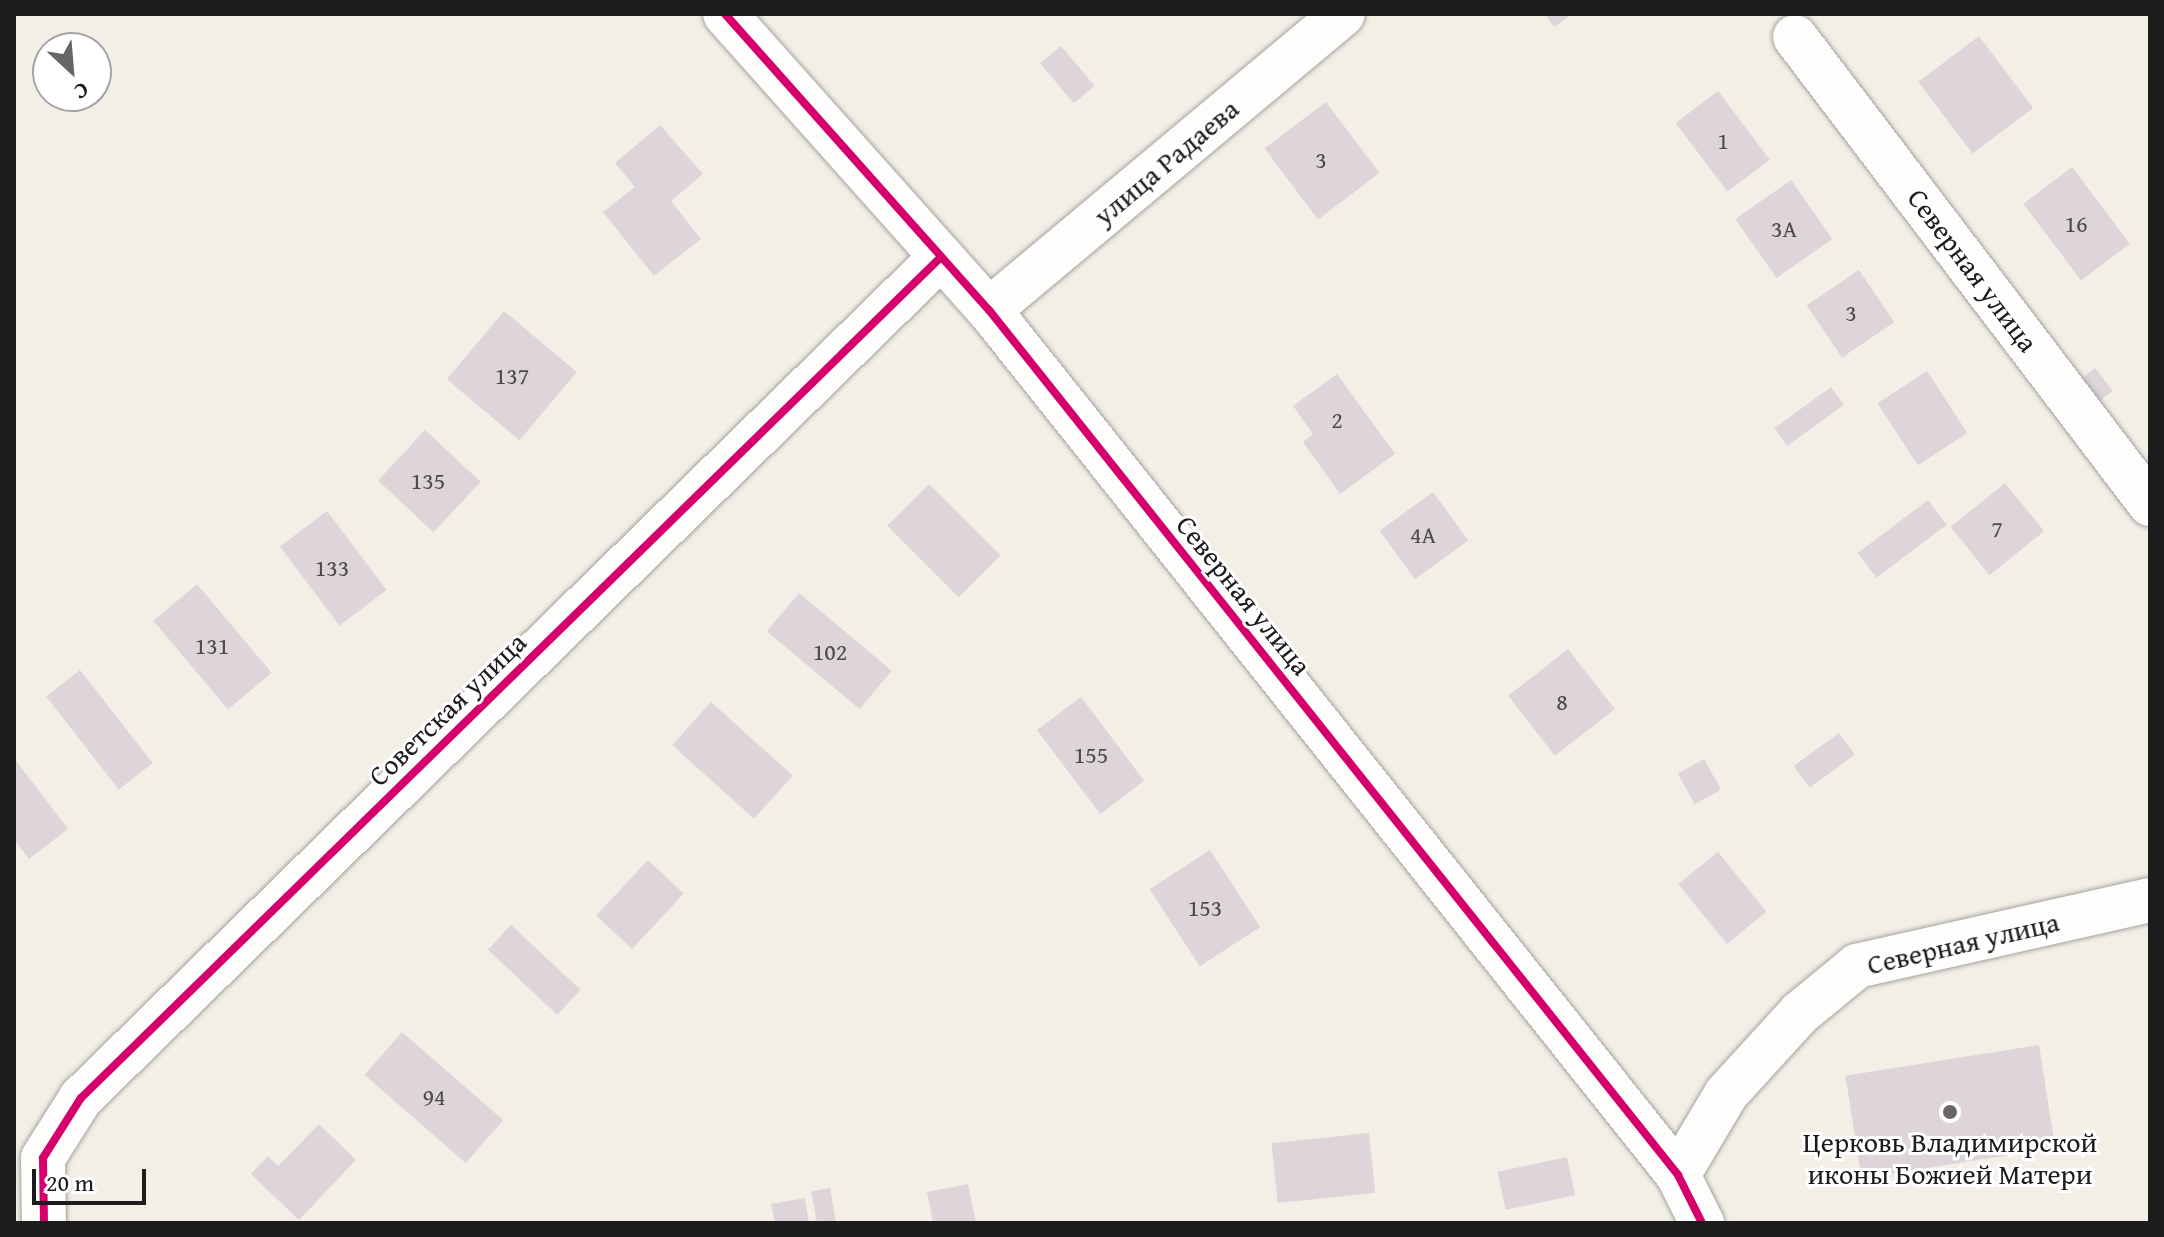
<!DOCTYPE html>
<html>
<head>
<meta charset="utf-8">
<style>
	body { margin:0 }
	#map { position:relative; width:2164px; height:1237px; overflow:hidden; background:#f3efe7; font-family:"Gentium Book Plus",serif }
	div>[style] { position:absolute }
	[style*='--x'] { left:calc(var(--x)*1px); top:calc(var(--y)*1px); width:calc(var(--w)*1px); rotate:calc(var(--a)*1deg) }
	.building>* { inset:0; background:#ddd5d9; transform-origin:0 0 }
	.roads { filter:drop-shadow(0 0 2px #a5a39f) drop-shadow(0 0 2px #a5a39f) }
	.minor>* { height:44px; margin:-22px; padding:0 22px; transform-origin:22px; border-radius:22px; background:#fdfdfb }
	.cycleway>* { height:8px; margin:-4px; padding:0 4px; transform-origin:4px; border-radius:4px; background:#d6006c }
	.dots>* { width:22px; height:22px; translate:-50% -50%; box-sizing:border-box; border:4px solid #fff; border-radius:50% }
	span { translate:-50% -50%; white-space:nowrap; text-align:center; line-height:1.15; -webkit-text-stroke:6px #fff; paint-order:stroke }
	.number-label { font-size:24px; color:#4c4a4b }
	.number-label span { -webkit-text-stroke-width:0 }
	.street-label { font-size:28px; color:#1c1c1c }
	.poi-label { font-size:28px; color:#1c1c1c }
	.frame { position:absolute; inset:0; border:16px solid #1c1c1c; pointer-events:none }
	.north { position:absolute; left:32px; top:32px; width:80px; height:80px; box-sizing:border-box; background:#fff; border:2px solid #a4a4a4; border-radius:50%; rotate:154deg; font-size:22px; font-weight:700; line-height:32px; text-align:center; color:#1c1c1c }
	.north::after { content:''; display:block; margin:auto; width:28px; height:36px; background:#676663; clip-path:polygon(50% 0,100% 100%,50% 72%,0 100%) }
	.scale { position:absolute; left:32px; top:1169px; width:114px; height:36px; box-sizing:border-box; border:4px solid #1c1c1c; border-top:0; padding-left:10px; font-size:24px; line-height:28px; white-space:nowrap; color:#1c1c1c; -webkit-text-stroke:6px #fff; paint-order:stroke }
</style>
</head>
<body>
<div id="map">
	<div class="building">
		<div style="clip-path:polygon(1545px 14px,1572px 14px,1554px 27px)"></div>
		<div style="left:1979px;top:36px;width:90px;height:76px;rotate:53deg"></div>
		<div style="left:1061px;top:46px;width:52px;height:27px;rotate:50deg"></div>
		<div style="left:1718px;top:91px;width:86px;height:53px;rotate:53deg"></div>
		<div style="left:1326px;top:102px;width:89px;height:77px;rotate:53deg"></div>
		<div style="clip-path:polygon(660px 125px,703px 174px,671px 201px,701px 239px,654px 276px,603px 212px,635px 187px,615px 163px)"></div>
		<div style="left:2072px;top:167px;width:96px;height:61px;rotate:53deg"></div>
		<div style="left:1791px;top:180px;width:72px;height:68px;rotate:55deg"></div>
		<div style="left:1859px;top:270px;width:63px;height:63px;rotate:56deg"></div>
		<div style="left:504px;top:311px;width:95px;height:89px;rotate:40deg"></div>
		<div style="left:2095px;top:368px;width:29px;height:24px;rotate:52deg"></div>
		<div style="left:1927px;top:371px;width:74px;height:59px;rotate:57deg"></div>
		<div style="clip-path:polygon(1337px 374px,1395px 454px,1340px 494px,1303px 442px,1313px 434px,1293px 406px)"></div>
		<div style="left:1831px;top:387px;width:22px;height:70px;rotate:54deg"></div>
		<div style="left:425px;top:430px;width:76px;height:69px;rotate:43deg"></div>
		<div style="left:2005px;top:483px;width:62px;height:70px;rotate:51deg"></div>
		<div style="left:929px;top:484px;width:101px;height:59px;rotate:45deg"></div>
		<div style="left:1433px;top:492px;width:60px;height:66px;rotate:54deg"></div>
		<div style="left:1928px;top:500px;width:31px;height:88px;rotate:53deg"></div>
		<div style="left:327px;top:511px;width:99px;height:59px;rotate:53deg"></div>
		<div style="left:197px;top:584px;width:116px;height:57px;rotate:50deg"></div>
		<div style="left:799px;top:593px;width:121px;height:50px;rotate:40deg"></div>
		<div style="left:1568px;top:649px;width:76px;height:76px;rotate:52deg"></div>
		<div style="left:80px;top:670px;width:118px;height:43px;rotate:52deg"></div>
		<div style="left:1081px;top:697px;width:105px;height:55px;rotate:53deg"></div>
		<div style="left:711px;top:702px;width:110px;height:58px;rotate:42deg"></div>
		<div style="left:1839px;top:733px;width:27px;height:56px;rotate:54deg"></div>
		<div style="clip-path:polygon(14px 758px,68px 829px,29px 859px,14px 840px)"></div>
		<div style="left:1704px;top:759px;width:35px;height:30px;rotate:61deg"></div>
		<div style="left:1210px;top:850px;width:92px;height:72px;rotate:57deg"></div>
		<div style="left:1718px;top:852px;width:77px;height:51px;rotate:51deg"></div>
		<div style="left:648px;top:860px;width:49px;height:76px;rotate:43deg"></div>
		<div style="left:511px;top:925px;width:95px;height:34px;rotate:43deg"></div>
		<div style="left:402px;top:1032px;width:134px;height:57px;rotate:41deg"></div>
		<div style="left:2039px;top:1045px;width:104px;height:196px;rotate:81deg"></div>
		<div style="clip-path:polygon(319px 1124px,356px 1160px,299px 1220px,251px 1174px,268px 1156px,278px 1166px)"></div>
		<div style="left:1369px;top:1133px;width:60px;height:98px;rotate:84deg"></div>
		<div style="left:1567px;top:1157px;width:39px;height:71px;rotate:78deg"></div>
		<div style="clip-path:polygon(968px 1184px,976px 1223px,933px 1223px,927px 1192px)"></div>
		<div style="left:830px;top:1188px;width:36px;height:19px;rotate:80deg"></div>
		<div style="clip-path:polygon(805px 1198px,809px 1223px,775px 1223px,771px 1204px)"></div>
	</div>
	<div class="roads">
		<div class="minor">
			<div style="--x:725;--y:14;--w:397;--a:48.3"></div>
			<div style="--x:989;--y:310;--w:1106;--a:51.46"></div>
			<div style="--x:1678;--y:1175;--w:54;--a:63.4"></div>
			<div style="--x:1795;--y:37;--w:587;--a:52.76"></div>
			<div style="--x:989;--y:310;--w:461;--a:-39.9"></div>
			<div style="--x:1678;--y:1175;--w:94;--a:-59.3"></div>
			<div style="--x:1726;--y:1094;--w:110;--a:-47.6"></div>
			<div style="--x:1800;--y:1013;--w:74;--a:-39.5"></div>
			<div style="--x:1857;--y:966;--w:300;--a:-12.7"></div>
			<div style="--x:44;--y:1223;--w:65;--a:-90.9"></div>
			<div style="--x:43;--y:1158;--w:71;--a:-57.7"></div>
			<div style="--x:81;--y:1098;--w:1203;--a:-44.36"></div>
		</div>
	</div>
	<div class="cycleway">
		<div style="--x:725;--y:14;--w:397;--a:48.3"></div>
		<div style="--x:989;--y:310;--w:1106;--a:51.46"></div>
		<div style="--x:1678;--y:1175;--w:54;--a:63.4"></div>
		<div style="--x:44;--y:1223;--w:65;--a:-90.9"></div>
		<div style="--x:43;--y:1158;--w:71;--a:-57.7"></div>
		<div style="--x:81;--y:1098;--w:1203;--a:-44.36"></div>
	</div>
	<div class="dots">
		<div style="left:1950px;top:1112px;background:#676663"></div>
	</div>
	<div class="number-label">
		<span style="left:1723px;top:141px">1</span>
		<span style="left:1321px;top:160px">3</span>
		<span style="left:2076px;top:224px">16</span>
		<span style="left:1784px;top:229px">3А</span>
		<span style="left:1851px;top:313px">3</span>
		<span style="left:512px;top:376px">137</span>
		<span style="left:1337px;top:420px">2</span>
		<span style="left:428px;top:481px">135</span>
		<span style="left:1997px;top:529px">7</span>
		<span style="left:1423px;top:535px">4А</span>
		<span style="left:332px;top:568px">133</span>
		<span style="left:212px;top:646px">131</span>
		<span style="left:830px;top:652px">102</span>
		<span style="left:1562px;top:702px">8</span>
		<span style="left:1091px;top:755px">155</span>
		<span style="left:1205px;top:908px">153</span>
		<span style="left:434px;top:1097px">94</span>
	</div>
	<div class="street-label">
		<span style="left:1166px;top:162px;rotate:-40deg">улица Радаева</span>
		<span style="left:1973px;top:270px;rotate:53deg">Северная улица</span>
		<span style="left:1244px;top:595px;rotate:51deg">Северная улица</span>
		<span style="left:447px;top:709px;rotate:-44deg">Советская улица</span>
		<span style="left:1963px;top:943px;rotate:-13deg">Северная улица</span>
	</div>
	<div class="poi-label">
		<span style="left:1950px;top:1158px">Церковь Владимирской<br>иконы Божией Матери</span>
	</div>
	<div class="frame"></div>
	<div class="north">С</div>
	<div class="scale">20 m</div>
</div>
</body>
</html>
